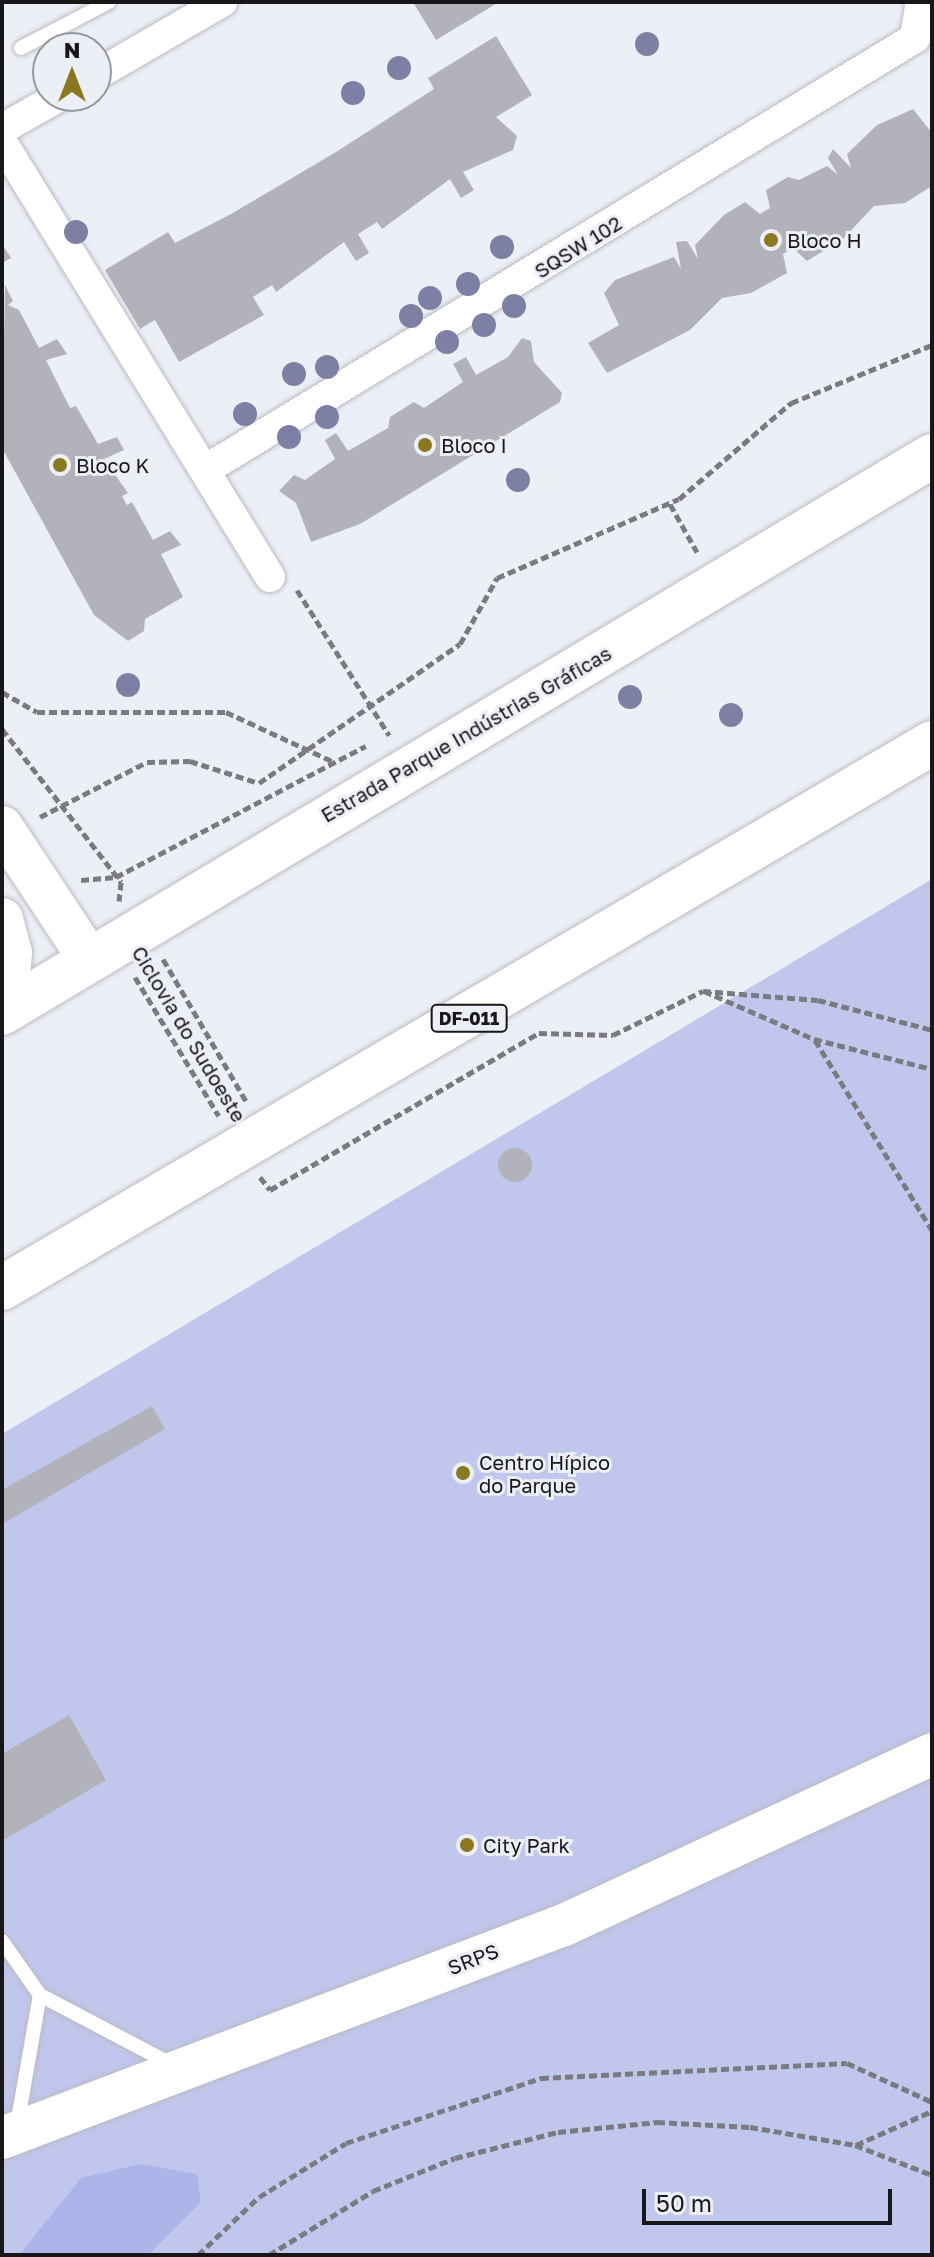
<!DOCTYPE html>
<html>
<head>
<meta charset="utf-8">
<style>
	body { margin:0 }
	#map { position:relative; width:934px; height:2257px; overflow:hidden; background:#edeff7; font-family:"Golos Text",sans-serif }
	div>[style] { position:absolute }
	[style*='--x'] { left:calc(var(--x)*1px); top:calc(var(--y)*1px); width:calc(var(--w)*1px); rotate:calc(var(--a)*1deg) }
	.green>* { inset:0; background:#c1c7ec }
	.forest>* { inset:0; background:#adb4e9 }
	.building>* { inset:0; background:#b1b2ba }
	.round { border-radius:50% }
	.path>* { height:5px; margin-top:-2.5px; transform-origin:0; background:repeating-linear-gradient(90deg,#7a7b80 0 8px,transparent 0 12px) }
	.roads { filter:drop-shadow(0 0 2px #b9bac2) drop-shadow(0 0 2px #b9bac2) }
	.lane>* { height:14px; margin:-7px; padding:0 7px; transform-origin:7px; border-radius:7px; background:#fff }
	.street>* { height:30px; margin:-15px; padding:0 15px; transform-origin:15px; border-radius:15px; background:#fff }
	.secondary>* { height:42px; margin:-21px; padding:0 21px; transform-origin:21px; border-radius:21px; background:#fff }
	.primary>* { height:44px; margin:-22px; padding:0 22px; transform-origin:22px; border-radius:22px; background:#fff }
	.trees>* { width:24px; height:24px; margin:-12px; border-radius:50%; background:#7e7fa4 }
	.dots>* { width:22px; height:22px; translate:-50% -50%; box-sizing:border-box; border:4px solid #edeff7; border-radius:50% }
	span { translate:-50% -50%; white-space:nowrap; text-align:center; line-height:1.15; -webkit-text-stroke:6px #edeff7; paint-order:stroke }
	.shield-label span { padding:2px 6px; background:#edeff7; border:2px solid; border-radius:6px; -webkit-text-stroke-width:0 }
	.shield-label { font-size:18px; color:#17171a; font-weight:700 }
	.poi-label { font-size:20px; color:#17171a }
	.left { translate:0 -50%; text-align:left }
	.street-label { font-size:20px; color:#17171a }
	.frame { position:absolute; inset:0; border:4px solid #17171a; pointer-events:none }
	.north { position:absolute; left:32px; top:32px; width:80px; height:80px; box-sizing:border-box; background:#edeff7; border:2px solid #97999f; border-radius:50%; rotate:0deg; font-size:22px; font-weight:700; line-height:32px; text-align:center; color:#17171a }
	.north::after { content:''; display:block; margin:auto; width:28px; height:36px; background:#89781d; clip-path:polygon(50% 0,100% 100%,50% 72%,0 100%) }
	.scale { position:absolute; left:642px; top:2189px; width:250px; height:36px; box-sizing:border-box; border:4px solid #17171a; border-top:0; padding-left:10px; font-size:24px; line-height:28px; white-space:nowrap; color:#17171a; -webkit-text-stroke:6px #edeff7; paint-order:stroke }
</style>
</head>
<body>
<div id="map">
	<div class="green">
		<div style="clip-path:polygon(932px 879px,932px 2255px,2px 2255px,2px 1434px)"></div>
	</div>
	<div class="forest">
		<div style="clip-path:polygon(140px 2164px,197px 2174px,201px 2202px,148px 2255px,19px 2255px,81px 2178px)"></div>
	</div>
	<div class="building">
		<div style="clip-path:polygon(413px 2px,499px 2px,436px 40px)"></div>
		<div style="clip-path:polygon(496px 36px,532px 95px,496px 117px,517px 136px,513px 150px,463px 172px,474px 190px,461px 198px,450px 179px,382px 229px,377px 222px,358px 234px,369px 253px,356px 261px,344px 242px,276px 292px,272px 285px,253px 297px,264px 315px,179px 362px,155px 320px,140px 329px,105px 270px,168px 232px,175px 243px,231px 214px,336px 152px,434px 89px,428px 78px)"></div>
		<div style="clip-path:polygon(913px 109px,932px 133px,932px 186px,905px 203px,874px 206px,843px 239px,807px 261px,793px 248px,783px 254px,787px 273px,751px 293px,722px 298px,690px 330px,607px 373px,588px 343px,619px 325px,604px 293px,615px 280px,674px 257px,681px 269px,676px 242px,687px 241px,698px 259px,695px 245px,724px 215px,745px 202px,760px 214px,770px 208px,766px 190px,788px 177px,799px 180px,827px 166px,838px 175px,828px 158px,833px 149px,851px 168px,847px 154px,877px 125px)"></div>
		<div style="clip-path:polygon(2px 244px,11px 258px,2px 263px)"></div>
		<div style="clip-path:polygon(5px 285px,13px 301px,8px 305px,19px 310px,39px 348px,57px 339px,67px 354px,46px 360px,70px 408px,76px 406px,98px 444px,117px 437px,124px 450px,104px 459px,128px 493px,122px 496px,127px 505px,132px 502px,153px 540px,170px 531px,181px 545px,161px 554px,183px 597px,145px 619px,144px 631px,128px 641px,94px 615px,2px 448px)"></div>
		<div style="clip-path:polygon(522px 338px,531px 341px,534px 362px,562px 393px,560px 402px,360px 524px,311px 542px,296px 503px,279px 491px,294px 475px,305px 480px,335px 459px,325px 440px,336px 433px,348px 451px,388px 428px,390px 417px,414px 402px,424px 408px,463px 382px,453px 364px,466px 357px,476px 375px,508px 357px)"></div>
		<div class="round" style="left:498px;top:1148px;width:34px;height:34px"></div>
		<div style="clip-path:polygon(152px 1406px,165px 1429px,2px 1524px,2px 1490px)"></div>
		<div style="clip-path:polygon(69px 1715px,106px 1780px,2px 1841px,2px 1754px)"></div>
	</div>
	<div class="path">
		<div style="--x:670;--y:504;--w:55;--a:60.6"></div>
		<div style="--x:297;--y:590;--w:172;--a:57.6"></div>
		<div style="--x:2;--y:692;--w:40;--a:29.7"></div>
		<div style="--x:37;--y:712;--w:189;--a:0"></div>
		<div style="--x:226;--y:712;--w:119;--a:24.8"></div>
		<div style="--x:2;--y:729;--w:194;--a:52.1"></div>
		<div style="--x:121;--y:882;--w:19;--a:96"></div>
		<div style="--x:40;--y:817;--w:120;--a:-27.2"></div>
		<div style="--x:147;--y:762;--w:43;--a:-1.3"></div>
		<div style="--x:190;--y:761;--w:72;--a:17.7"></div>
		<div style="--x:259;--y:783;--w:244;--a:-34.7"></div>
		<div style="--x:460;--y:644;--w:76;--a:-60.7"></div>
		<div style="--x:497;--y:578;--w:198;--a:-23.5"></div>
		<div style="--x:679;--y:499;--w:148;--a:-40.6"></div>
		<div style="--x:791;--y:403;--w:152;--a:-22.4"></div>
		<div style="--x:81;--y:880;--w:35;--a:-5"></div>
		<div style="--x:116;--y:877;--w:282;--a:-27.7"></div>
		<div style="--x:163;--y:959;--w:167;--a:59.7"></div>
		<div style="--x:135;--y:977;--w:162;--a:58.9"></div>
		<div style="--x:704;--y:991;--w:120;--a:23.6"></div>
		<div style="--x:814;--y:1039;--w:122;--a:14.3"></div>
		<div style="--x:815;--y:1040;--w:223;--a:58.4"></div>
		<div style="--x:260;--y:1177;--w:16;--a:52"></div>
		<div style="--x:270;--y:1190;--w:311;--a:-30.3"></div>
		<div style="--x:539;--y:1033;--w:74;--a:1.5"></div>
		<div style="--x:613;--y:1035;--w:100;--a:-26.1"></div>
		<div style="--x:703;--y:991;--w:115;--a:4.5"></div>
		<div style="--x:818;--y:1000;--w:118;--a:14.7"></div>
		<div style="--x:856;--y:2145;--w:83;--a:-24.1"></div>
		<div style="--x:198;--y:2255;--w:84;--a:-43.6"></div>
		<div style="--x:259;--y:2197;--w:102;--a:-31.8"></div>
		<div style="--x:346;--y:2143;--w:206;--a:-18.4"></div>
		<div style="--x:541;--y:2078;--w:306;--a:-2.8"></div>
		<div style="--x:847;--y:2063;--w:94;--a:24.6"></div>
		<div style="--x:269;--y:2255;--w:122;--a:-31.6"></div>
		<div style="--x:373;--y:2191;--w:88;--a:-21.9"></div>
		<div style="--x:455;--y:2158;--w:106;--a:-14.2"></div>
		<div style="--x:558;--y:2132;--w:100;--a:-5.8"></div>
		<div style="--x:657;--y:2122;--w:93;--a:3.1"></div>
		<div style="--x:750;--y:2127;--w:107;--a:9.7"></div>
		<div style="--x:855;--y:2145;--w:83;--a:21.3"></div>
	</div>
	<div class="roads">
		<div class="lane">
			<div style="--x:21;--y:48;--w:99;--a:-27.6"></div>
			<div style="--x:2;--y:1941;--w:66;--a:54.9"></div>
			<div style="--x:40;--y:1995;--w:150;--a:27.8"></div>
			<div style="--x:17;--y:2125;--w:132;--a:-80"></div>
		</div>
		<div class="street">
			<div style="--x:96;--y:75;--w:146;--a:-30.1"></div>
			<div style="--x:2;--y:129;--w:67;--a:-29.6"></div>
			<div style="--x:2;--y:142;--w:511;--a:58.36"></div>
			<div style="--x:205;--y:470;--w:831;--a:-31.32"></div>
			<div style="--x:915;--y:38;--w:36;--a:-81"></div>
		</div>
		<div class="secondary">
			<div style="--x:2;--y:827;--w:156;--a:56.5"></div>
			<div style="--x:2;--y:919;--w:34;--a:75"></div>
			<div style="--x:11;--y:952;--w:58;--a:94.9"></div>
			<div style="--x:2;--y:2138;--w:601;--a:-20.76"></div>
			<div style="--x:564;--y:1925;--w:406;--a:-24.9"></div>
		</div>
		<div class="primary">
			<div style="--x:2;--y:1013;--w:1084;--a:-30.92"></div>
			<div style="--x:2;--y:1288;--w:1078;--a:-30.37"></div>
		</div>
	</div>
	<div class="trees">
		<div style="left:647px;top:44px"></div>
		<div style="left:399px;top:68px"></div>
		<div style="left:353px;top:93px"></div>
		<div style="left:76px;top:232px"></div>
		<div style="left:502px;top:247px"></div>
		<div style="left:468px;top:284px"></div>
		<div style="left:430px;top:298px"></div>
		<div style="left:514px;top:306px"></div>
		<div style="left:411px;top:316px"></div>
		<div style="left:484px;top:325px"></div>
		<div style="left:447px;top:342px"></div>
		<div style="left:327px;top:367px"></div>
		<div style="left:294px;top:374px"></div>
		<div style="left:245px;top:414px"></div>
		<div style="left:327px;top:417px"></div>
		<div style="left:289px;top:437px"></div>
		<div style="left:518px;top:480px"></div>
		<div style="left:128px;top:685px"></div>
		<div style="left:630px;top:697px"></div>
		<div style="left:731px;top:715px"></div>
	</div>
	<div class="dots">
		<div style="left:771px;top:240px;background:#89781d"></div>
		<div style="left:425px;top:445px;background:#89781d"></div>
		<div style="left:60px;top:465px;background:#89781d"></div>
		<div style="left:463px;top:1473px;background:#89781d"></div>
		<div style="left:467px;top:1845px;background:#89781d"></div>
	</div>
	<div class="shield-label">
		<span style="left:469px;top:1018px">DF-011</span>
	</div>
	<div class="poi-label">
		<span class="left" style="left:787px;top:240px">Bloco H</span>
		<span class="left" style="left:441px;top:445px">Bloco I</span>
		<span class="left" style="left:76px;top:465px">Bloco K</span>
		<span class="left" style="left:479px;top:1474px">Centro Hípico<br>do Parque</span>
		<span class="left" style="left:483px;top:1845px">City Park</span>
	</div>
	<div class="street-label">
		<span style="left:578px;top:247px;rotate:-32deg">SQSW 102</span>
		<span style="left:466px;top:734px;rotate:-30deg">Estrada Parque Indústrias Gráficas</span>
		<span style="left:189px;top:1034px;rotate:59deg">Ciclovia do Sudoeste</span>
		<span style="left:473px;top:1959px;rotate:-21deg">SRPS</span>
	</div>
	<div class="frame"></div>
	<div class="north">N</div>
	<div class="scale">50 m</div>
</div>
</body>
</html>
